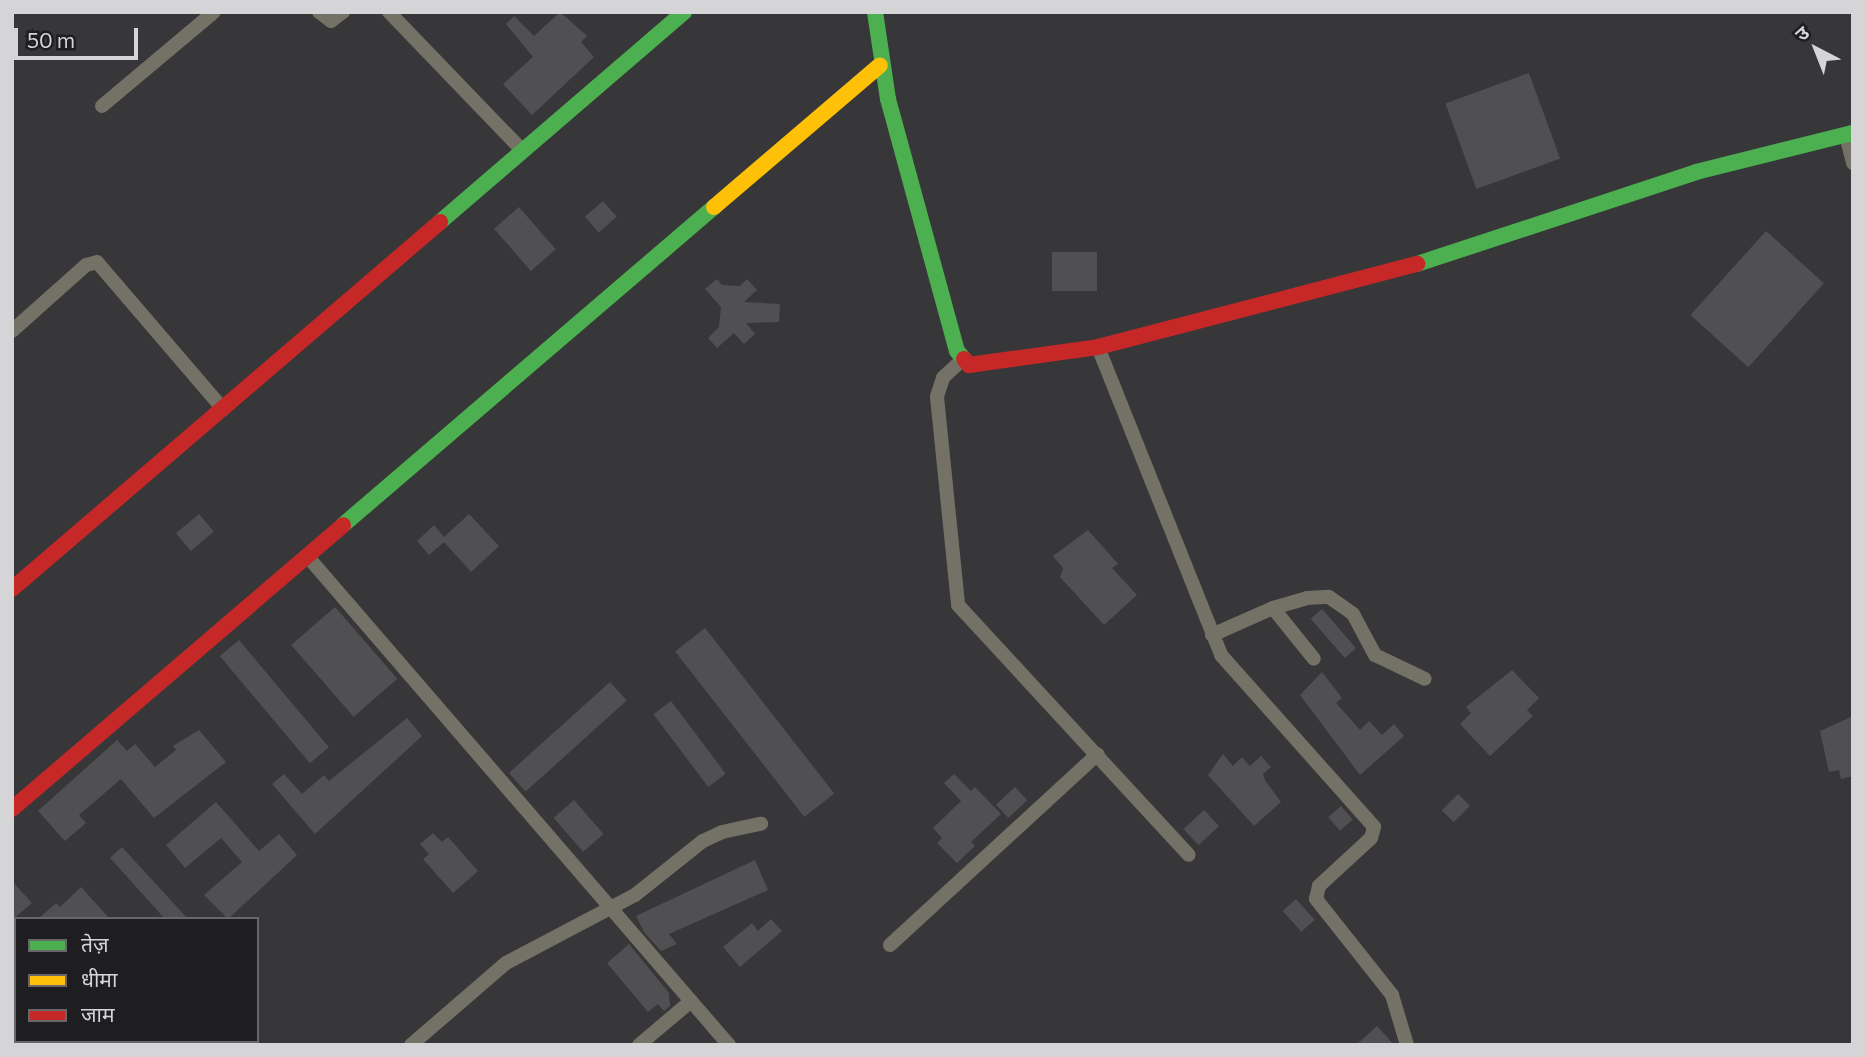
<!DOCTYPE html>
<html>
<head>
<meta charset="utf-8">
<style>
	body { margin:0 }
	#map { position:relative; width:1865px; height:1057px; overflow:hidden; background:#373739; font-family:Commissioner,"Noto Sans Devanagari",sans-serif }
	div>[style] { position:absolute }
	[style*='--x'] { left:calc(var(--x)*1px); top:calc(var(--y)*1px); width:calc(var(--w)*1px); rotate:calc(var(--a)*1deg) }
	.building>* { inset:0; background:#505052; transform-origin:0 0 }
	.street>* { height:14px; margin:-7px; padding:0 7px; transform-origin:7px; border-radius:7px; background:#747266 }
	.fast>* { height:16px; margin:-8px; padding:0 8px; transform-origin:8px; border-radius:8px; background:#4caf50 }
	.slow>* { height:16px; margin:-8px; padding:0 8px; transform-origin:8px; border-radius:8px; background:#ffc107 }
	.jam>* { height:16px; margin:-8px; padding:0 8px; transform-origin:8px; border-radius:8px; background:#c62828 }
	span { translate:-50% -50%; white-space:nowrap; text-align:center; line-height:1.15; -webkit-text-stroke:5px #1e1e20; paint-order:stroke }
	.frame { position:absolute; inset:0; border:14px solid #d5d5d7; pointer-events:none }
	.legend { position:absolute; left:14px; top:917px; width:245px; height:126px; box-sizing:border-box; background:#1e1e20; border:2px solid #676769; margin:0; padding:9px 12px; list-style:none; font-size:21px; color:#d5d5d7 }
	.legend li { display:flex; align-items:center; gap:14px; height:35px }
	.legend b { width:35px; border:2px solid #676769 }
	.north { position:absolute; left:1781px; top:14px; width:70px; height:70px; -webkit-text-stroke:5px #1e1e20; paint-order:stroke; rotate:318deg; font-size:19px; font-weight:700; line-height:28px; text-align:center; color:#d5d5d7 }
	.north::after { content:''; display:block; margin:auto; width:24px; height:32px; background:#d5d5d7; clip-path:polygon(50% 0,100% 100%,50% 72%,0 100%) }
	.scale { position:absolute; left:14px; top:28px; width:124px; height:32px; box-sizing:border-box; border:4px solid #d5d5d7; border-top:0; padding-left:9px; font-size:21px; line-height:24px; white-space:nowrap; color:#d5d5d7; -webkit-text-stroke:5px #1e1e20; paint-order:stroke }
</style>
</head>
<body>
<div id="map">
	<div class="building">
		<div style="clip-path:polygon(560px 12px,587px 36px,581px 42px,594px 57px,532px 115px,503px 84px,533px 57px,506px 24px,514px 16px,534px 36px)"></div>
		<div style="left:1529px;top:73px;width:91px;height:89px;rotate:70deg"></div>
		<div style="left:603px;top:201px;width:21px;height:24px;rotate:49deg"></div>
		<div style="left:519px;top:207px;width:56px;height:33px;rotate:49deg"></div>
		<div style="left:1766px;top:231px;width:78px;height:113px;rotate:42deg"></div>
		<div style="left:1052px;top:252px;width:45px;height:39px"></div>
		<div style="clip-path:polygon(717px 279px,722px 285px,740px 286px,747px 279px,757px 290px,744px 302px,780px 304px,779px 322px,746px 323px,755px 334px,744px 344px,734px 333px,717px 348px,708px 338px,719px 327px,721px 307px,705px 289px)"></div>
		<div style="left:199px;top:514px;width:23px;height:30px;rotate:50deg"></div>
		<div style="clip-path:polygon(469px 514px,499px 546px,471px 572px,444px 542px,429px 555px,417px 541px,434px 525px,444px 537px)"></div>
		<div style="clip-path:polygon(1088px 530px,1118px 564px,1112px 568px,1137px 595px,1104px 625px,1060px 577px,1063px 568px,1053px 556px)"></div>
		<div style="left:335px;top:607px;width:95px;height:58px;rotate:49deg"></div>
		<div style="left:1322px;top:609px;width:52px;height:15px;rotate:49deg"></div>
		<div style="left:705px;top:628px;width:210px;height:38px;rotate:52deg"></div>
		<div style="left:239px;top:640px;width:140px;height:25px;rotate:50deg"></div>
		<div style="clip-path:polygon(1512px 670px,1539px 698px,1527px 710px,1533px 716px,1490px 756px,1460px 724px,1471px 713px,1466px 707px)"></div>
		<div style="clip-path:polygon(1322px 672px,1342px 698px,1336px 703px,1360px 730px,1369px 721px,1382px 735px,1394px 724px,1404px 736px,1360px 775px,1300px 695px)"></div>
		<div style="left:610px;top:682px;width:25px;height:136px;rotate:48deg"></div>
		<div style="left:671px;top:701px;width:91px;height:22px;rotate:53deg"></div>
		<div style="clip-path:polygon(1853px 716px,1853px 776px,1841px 779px,1839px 770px,1829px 772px,1820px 731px)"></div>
		<div style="clip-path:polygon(407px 718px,422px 736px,315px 834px,272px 784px,284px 774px,302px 794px,324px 775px,329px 781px)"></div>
		<div style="clip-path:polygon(199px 730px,226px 762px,154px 818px,121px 779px,79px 815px,86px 823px,65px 841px,38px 811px,117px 740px,127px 751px,135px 744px,155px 767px,176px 750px,173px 746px)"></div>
		<div style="clip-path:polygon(1223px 754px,1233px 766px,1242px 757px,1250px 766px,1261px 756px,1271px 767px,1263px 774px,1265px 780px,1281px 802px,1254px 826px,1208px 775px)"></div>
		<div style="clip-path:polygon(954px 774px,971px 791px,975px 787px,1001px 814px,971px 842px,975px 846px,957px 863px,937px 843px,942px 838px,933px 828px,961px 801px,944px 783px)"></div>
		<div style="left:1015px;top:787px;width:18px;height:26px;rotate:47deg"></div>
		<div style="left:1458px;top:794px;width:17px;height:23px;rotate:45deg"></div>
		<div style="left:574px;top:800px;width:45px;height:27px;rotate:49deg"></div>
		<div style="clip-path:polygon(216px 802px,259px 851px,279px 834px,297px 855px,228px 919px,204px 895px,242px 862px,221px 838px,185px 868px,166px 845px)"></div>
		<div style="left:1341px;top:806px;width:18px;height:17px;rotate:49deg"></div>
		<div style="left:1204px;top:810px;width:22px;height:28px;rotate:47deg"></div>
		<div style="clip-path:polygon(433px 833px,442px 842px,448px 837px,478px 871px,453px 893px,423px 859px,429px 854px,420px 844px)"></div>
		<div style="clip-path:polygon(122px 847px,188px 919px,165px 919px,110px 858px)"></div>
		<div style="clip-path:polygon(755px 860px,768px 890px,669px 934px,677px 944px,661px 951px,644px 932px,636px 916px)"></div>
		<div style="clip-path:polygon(12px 881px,32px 903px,12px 920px)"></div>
		<div style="clip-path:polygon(81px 887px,110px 919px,38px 919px,56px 903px,60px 907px)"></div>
		<div style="left:1296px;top:899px;width:28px;height:18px;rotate:48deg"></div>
		<div style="clip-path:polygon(771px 919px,782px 931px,740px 967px,723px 947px,752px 923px,758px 931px)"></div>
		<div style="clip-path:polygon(629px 944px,669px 993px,670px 1006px,664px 1011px,658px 1004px,648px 1012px,607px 963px)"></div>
		<div style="clip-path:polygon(1377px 1026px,1394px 1045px,1356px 1045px)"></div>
	</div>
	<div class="street">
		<div style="--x:319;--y:12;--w:15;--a:37"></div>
		<div style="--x:331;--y:21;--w:15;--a:-37"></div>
		<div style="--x:389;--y:12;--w:189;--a:46.1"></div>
		<div style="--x:102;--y:106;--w:146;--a:-40"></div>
		<div style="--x:1846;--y:135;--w:29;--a:76"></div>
		<div style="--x:12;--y:331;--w:99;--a:-41.7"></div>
		<div style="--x:86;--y:265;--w:11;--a:-15"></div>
		<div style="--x:97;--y:262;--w:194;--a:49.4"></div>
		<div style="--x:1098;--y:347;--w:332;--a:68.2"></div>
		<div style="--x:1221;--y:655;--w:230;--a:48.3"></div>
		<div style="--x:1374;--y:827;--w:11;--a:105"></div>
		<div style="--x:1371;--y:838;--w:71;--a:137.3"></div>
		<div style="--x:1319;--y:886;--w:13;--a:103"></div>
		<div style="--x:1316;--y:899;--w:122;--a:51.6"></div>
		<div style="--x:1392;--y:995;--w:52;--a:73.3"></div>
		<div style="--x:962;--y:360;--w:26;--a:137"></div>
		<div style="--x:943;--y:378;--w:20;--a:108"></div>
		<div style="--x:937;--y:397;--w:209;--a:84.2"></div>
		<div style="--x:958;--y:605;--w:340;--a:47.3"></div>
		<div style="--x:308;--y:557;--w:645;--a:49.22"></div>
		<div style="--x:1273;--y:608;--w:65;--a:51.2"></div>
		<div style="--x:1212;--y:635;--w:67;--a:-23.9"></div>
		<div style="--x:1273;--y:608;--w:35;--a:-16"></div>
		<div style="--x:1307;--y:598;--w:22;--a:-3"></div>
		<div style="--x:1329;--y:597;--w:29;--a:35"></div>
		<div style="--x:1353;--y:614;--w:47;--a:61.8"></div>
		<div style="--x:1375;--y:655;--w:55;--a:25.6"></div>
		<div style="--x:890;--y:945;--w:282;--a:-42.6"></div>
		<div style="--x:411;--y:1045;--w:125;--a:-40.8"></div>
		<div style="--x:506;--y:963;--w:146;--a:-27.8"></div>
		<div style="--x:635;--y:895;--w:87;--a:-38.5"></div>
		<div style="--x:703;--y:841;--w:21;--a:-25"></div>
		<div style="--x:722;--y:832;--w:40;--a:-12"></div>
		<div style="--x:639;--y:1045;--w:68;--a:-40.2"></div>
	</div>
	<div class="fast">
		<div style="--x:875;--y:12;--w:88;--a:81.5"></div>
		<div style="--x:888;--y:99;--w:261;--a:74.7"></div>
		<div style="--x:957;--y:351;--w:11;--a:49"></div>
		<div style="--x:440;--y:222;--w:322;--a:-40.7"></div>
		<div style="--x:1417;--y:264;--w:294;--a:-18.2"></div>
		<div style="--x:1696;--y:172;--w:162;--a:-14"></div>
		<div style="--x:343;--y:525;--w:489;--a:-40.6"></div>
	</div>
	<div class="slow">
		<div style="--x:714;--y:207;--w:218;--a:-40.5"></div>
	</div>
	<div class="jam">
		<div style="--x:964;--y:359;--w:8;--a:50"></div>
		<div style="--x:969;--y:365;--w:130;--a:-7.9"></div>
		<div style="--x:1098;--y:347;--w:330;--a:-14.6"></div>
		<div style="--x:12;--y:589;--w:564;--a:-40.61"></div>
		<div style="--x:12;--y:809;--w:436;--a:-40.6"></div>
	</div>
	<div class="frame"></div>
	<ul class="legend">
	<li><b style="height:9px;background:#4caf50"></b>तेज़</li>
	<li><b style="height:9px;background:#ffc107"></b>धीमा</li>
	<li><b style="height:9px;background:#c62828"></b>जाम</li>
	</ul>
	<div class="north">उ</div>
	<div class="scale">50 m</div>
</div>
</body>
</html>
